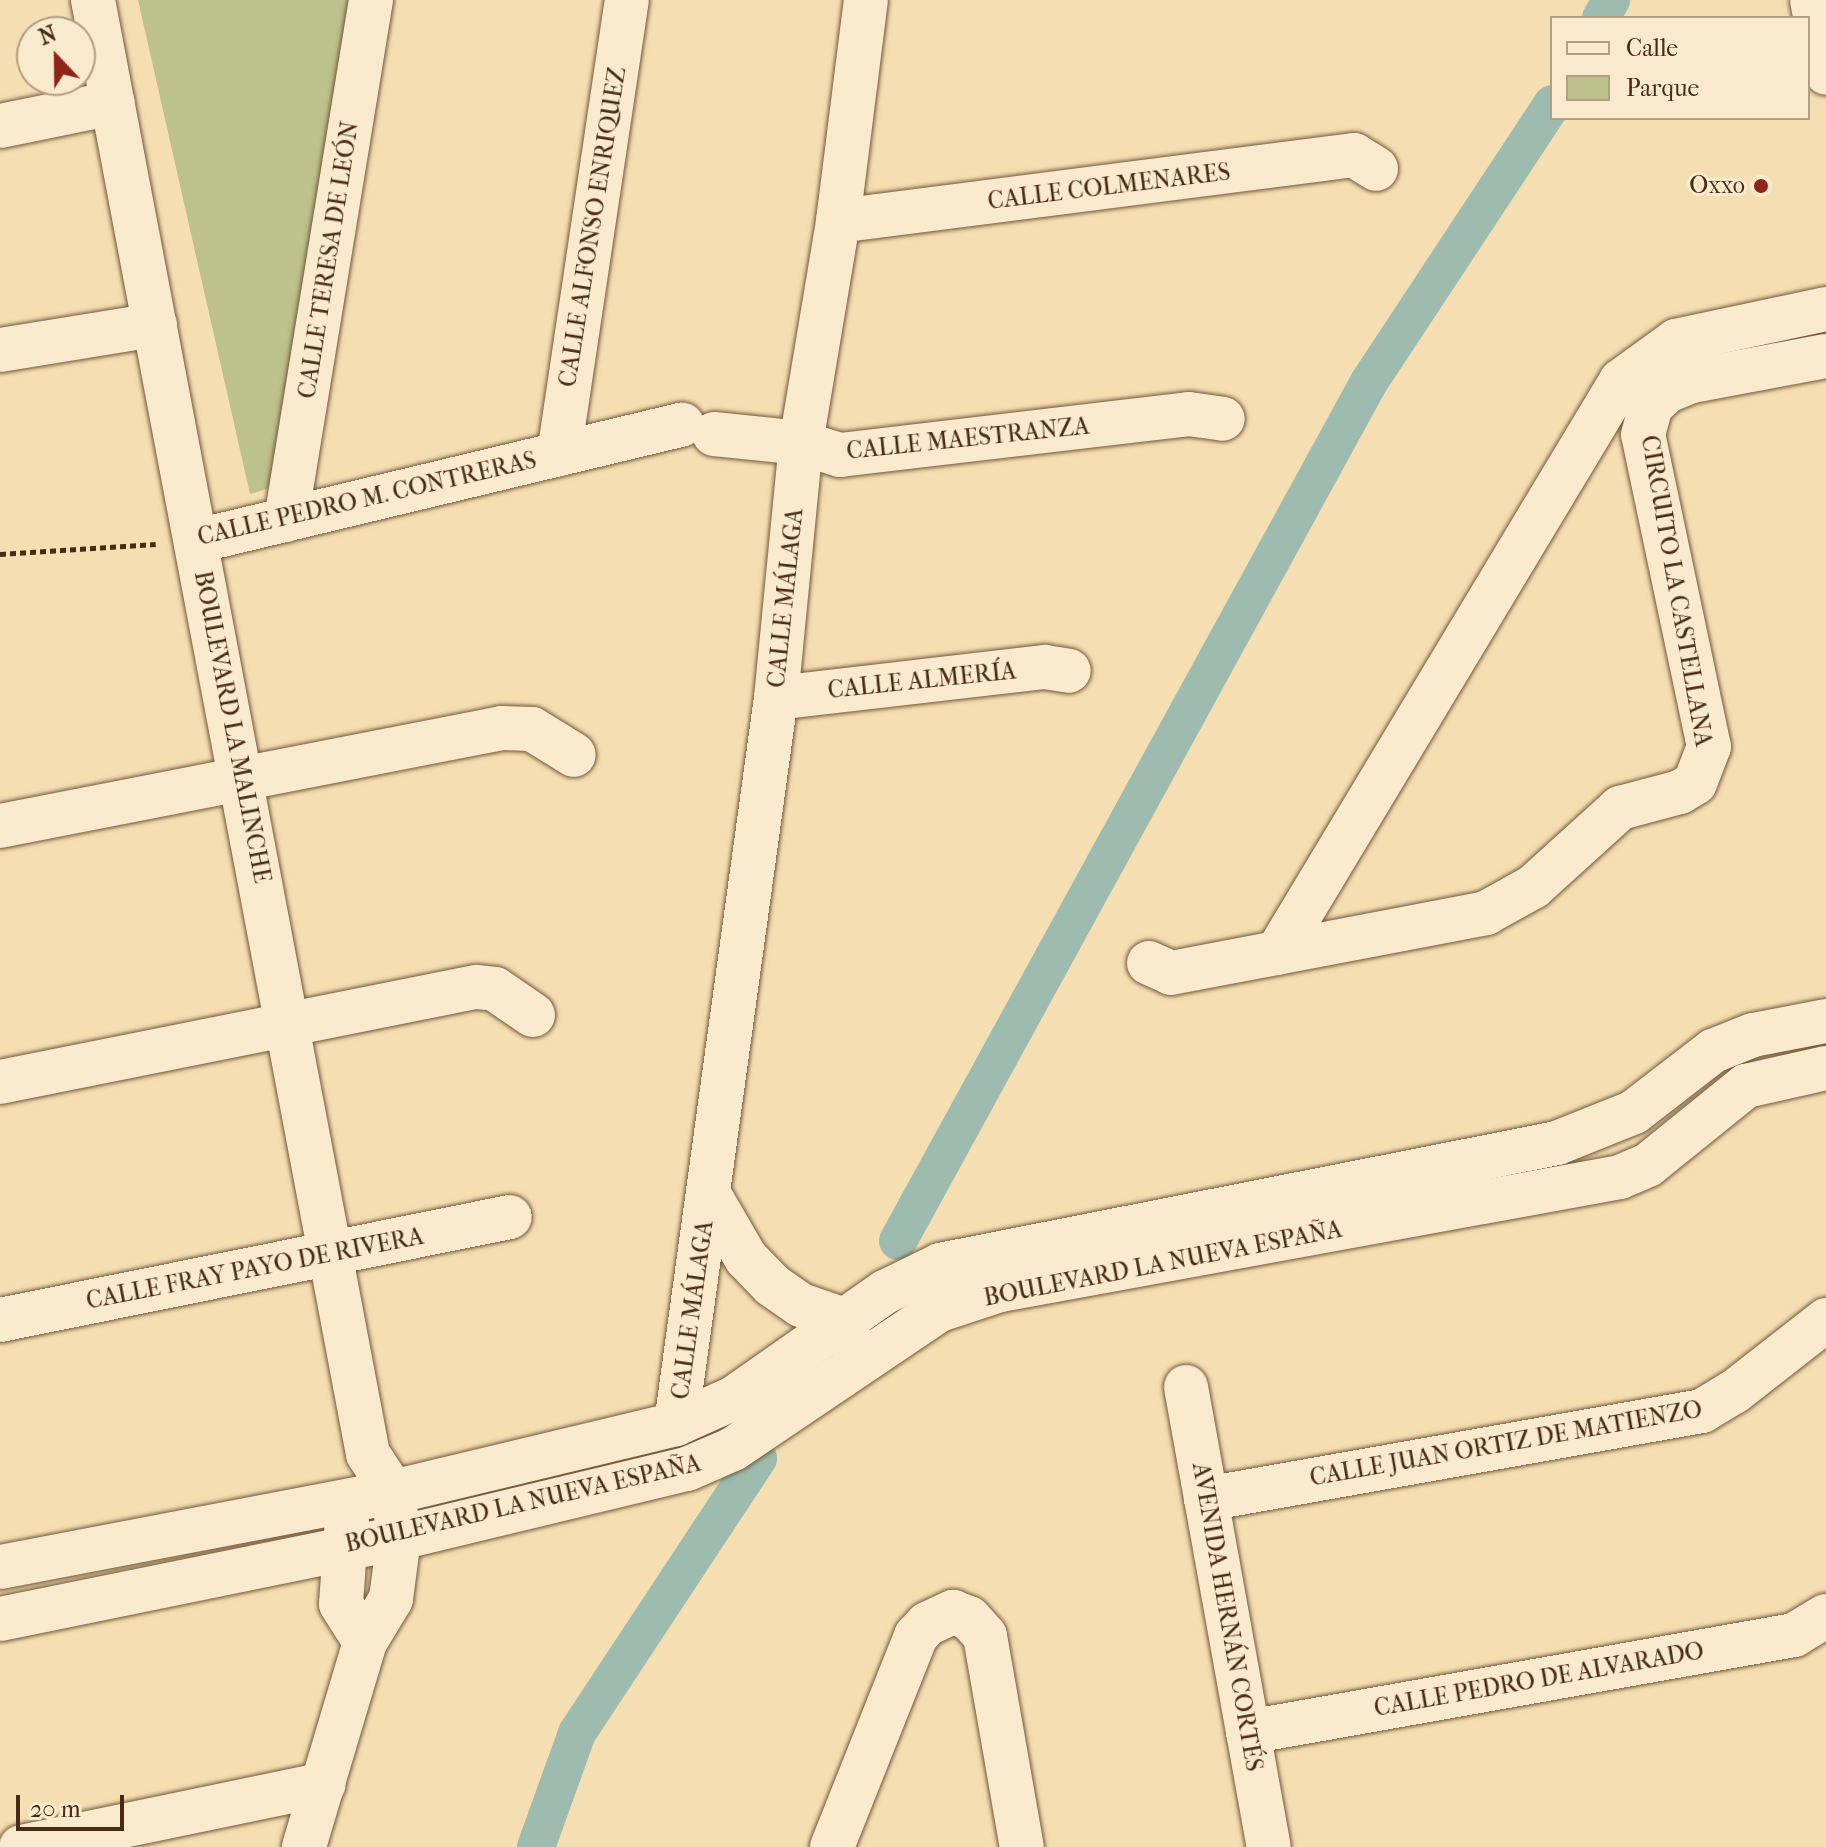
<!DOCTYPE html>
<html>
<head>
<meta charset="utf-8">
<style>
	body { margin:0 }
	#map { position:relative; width:1826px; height:1847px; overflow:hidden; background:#f6deb3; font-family:"IM FELL French Canon",serif }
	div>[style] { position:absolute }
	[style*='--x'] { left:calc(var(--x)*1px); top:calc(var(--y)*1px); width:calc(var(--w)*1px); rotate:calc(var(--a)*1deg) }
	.green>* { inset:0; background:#bdc18c }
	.canal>* { height:38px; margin:-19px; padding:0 19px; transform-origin:19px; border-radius:19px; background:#9dbcaf }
	.path>* { height:5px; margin-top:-2.5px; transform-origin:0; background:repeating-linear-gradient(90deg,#452c12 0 6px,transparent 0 10px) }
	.roads { filter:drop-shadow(0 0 2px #71583a) drop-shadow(0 0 2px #71583a) }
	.minor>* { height:44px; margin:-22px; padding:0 22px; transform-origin:22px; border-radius:22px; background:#f9eace }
	.tertiary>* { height:44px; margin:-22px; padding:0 22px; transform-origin:22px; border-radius:22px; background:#f9eace }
	.dots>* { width:22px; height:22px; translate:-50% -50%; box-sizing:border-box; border:4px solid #f9eace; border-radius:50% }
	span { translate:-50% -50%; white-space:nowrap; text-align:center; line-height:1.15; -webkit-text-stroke:6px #f9eace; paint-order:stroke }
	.poi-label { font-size:24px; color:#452c12 }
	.right { translate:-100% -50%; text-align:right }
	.street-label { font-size:24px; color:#452c12 }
	.legend { position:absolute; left:1550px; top:16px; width:260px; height:104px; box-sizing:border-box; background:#f9eace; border:2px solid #b19e83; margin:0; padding:10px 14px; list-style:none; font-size:24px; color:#452c12 }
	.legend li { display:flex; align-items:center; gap:16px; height:40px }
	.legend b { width:40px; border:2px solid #b19e83 }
	.north { position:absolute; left:16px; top:16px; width:80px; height:80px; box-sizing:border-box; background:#f9eace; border:2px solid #b19e83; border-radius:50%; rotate:338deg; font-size:22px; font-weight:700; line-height:32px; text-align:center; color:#452c12 }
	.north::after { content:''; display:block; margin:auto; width:28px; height:36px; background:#8f2418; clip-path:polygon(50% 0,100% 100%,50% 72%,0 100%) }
	.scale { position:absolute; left:16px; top:1795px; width:108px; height:36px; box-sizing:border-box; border:4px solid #452c12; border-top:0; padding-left:10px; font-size:24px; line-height:28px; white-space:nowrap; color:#452c12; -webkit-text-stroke:6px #f9eace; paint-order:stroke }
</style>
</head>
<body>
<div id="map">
	<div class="green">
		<div style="clip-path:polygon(138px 0,351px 0,277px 486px,250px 494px)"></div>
	</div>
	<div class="canal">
		<div style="--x:1601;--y:18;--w:21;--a:-61"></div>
		<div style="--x:898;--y:1241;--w:980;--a:-61.26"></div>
		<div style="--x:1369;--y:382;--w:333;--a:-56.6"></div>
		<div style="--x:536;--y:1847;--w:121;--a:-70.2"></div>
		<div style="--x:577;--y:1733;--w:329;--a:-56.6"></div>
	</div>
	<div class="path">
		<div style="--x:0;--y:554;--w:156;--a:-3.7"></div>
	</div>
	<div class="roads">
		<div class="minor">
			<div style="--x:93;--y:0;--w:1480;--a:79.29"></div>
			<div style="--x:368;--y:1454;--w:45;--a:56.7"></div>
			<div style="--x:393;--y:1492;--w:46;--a:82.6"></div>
			<div style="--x:399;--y:1538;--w:62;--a:97.5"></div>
			<div style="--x:391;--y:1599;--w:50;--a:121.2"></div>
			<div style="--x:365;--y:1642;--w:214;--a:106.6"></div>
			<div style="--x:0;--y:126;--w:115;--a:-11.5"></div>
			<div style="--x:838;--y:221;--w:520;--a:-7.29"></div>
			<div style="--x:1354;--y:155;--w:26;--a:32"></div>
			<div style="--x:1826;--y:309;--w:153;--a:168"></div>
			<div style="--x:1676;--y:341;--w:68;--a:144"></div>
			<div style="--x:1621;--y:381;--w:667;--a:121.02"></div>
			<div style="--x:1277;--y:953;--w:213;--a:-10.8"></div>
			<div style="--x:1486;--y:913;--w:54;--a:-29"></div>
			<div style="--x:1533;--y:887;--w:118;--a:-42.2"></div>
			<div style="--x:1620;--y:808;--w:62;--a:-14.9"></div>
			<div style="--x:1680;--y:792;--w:17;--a:-31"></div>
			<div style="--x:1695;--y:783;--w:39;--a:-69"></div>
			<div style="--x:1709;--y:747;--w:319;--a:-101.9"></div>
			<div style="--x:1643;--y:435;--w:30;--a:-75"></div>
			<div style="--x:1651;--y:406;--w:22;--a:-43"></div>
			<div style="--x:1667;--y:391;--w:27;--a:-22"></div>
			<div style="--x:1692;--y:381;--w:136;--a:-10.6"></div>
			<div style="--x:0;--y:350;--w:157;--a:-9.2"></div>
			<div style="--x:714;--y:434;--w:87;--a:5.9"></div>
			<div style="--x:801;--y:443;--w:41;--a:17.1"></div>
			<div style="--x:840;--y:455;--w:351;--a:-6.7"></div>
			<div style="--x:1189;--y:414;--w:34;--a:8"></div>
			<div style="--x:559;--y:454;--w:459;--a:-81.5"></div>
			<div style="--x:286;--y:520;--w:527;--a:-80.72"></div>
			<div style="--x:197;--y:541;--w:499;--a:-13.5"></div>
			<div style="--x:776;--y:698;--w:271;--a:-6.6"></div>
			<div style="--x:1045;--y:667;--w:24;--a:9"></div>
			<div style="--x:0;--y:826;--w:511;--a:-11.05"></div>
			<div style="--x:502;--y:728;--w:30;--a:2"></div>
			<div style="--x:532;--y:729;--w:49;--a:31.8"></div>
			<div style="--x:1149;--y:963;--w:24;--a:24"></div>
			<div style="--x:1171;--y:973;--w:108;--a:-10.7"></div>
			<div style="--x:0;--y:1082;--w:486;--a:-11.3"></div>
			<div style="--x:477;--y:987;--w:18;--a:6"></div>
			<div style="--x:495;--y:989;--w:46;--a:34.4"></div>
			<div style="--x:710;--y:1196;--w:72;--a:59.9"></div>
			<div style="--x:746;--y:1258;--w:37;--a:46"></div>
			<div style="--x:772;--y:1285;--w:35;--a:35"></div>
			<div style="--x:801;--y:1305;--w:46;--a:19.2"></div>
			<div style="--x:844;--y:1320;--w:22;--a:74"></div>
			<div style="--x:0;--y:1320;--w:520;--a:-11.42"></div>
			<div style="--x:1186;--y:1387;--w:467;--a:79.8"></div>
			<div style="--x:676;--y:1424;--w:733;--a:-82.16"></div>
			<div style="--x:776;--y:698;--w:256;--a:-84.4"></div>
			<div style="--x:801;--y:443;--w:225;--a:-80.5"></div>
			<div style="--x:838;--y:221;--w:223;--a:-82.8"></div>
			<div style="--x:1206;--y:1499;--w:504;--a:-10.06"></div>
			<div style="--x:1702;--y:1411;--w:37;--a:-31"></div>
			<div style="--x:1734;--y:1392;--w:117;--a:-38"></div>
			<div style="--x:347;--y:1520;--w:84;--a:94.1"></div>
			<div style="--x:341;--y:1604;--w:45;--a:57.7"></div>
			<div style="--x:0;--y:1567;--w:400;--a:-10.8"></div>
			<div style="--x:393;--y:1492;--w:291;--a:-13.5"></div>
			<div style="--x:676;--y:1424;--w:64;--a:-24.1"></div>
			<div style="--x:734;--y:1398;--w:184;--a:-35.1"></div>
			<div style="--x:885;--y:1292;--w:61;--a:-26.1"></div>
			<div style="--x:940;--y:1265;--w:629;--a:-11.18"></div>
			<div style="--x:1557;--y:1143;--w:83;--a:-21.9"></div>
			<div style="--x:1634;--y:1112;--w:100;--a:-37.7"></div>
			<div style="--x:1713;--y:1051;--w:43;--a:-21.8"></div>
			<div style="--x:1753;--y:1035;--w:74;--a:-10.9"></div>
			<div style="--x:0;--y:1619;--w:407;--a:-11.5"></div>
			<div style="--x:399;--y:1538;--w:296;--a:-13.5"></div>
			<div style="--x:687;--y:1469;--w:50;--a:-23.5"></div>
			<div style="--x:733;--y:1449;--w:249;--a:-34"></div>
			<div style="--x:939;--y:1310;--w:64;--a:-18.2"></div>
			<div style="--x:1000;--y:1290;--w:630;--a:-10.33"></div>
			<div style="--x:1620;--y:1177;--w:30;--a:-23"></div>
			<div style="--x:1648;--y:1165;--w:126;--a:-38.9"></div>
			<div style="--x:1746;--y:1086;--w:82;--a:-12.7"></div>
			<div style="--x:1248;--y:1732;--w:555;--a:-10.07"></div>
			<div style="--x:1794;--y:1635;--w:37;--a:-31"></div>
			<div style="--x:21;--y:1847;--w:309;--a:-11.7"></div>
			<div style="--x:832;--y:1847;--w:227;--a:-68.3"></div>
			<div style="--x:916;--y:1636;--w:16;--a:-47"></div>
			<div style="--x:927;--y:1624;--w:29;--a:-25"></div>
			<div style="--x:953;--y:1612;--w:17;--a:21"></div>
			<div style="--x:969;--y:1618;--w:24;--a:48"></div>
			<div style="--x:985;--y:1636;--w:214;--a:80.1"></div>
		</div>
		<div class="tertiary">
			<div style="--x:1812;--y:0;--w:74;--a:79.1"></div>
		</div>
	</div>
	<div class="dots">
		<div style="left:1761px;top:186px;background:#8f2418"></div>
	</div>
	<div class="poi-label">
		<span class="right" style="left:1745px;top:186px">Oxxo</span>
	</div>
	<div class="street-label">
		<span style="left:1109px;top:187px;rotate:-7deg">CALLE COLMENARES</span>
		<span style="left:593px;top:227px;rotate:-81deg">CALLE ALFONSO ENRIQUEZ</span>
		<span style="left:329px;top:260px;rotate:-81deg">CALLE TERESA DE LEÓN</span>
		<span style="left:968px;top:439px;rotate:-6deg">CALLE MAESTRANZA</span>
		<span style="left:367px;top:499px;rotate:-13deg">CALLE PEDRO M. CONTRERAS</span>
		<span style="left:1676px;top:591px;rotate:80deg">CIRCUITO LA CASTELLANA</span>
		<span style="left:786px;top:598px;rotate:-84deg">CALLE MÁLAGA</span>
		<span style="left:922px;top:681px;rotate:-6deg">CALLE ALMERÍA</span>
		<span style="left:232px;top:727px;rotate:79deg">BOULEVARD LA MALINCHE</span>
		<span style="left:1163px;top:1264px;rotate:-11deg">BOULEVARD LA NUEVA ESPAÑA</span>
		<span style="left:255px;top:1269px;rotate:-11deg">CALLE FRAY PAYO DE RIVERA</span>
		<span style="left:693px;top:1310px;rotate:-82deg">CALLE MÁLAGA</span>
		<span style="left:1506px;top:1444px;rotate:-10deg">CALLE JUAN ORTIZ DE MATIENZO</span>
		<span style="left:523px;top:1504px;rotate:-13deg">BOULEVARD LA NUEVA ESPAÑA</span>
		<span style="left:1227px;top:1617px;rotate:80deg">AVENIDA HERNÁN CORTÉS</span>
		<span style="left:1539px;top:1680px;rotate:-10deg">CALLE PEDRO DE ALVARADO</span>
	</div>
	<ul class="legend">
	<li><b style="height:10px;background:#f9eace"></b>Calle</li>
	<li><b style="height:22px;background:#bdc18c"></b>Parque</li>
	</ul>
	<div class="north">N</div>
	<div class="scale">20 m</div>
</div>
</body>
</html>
